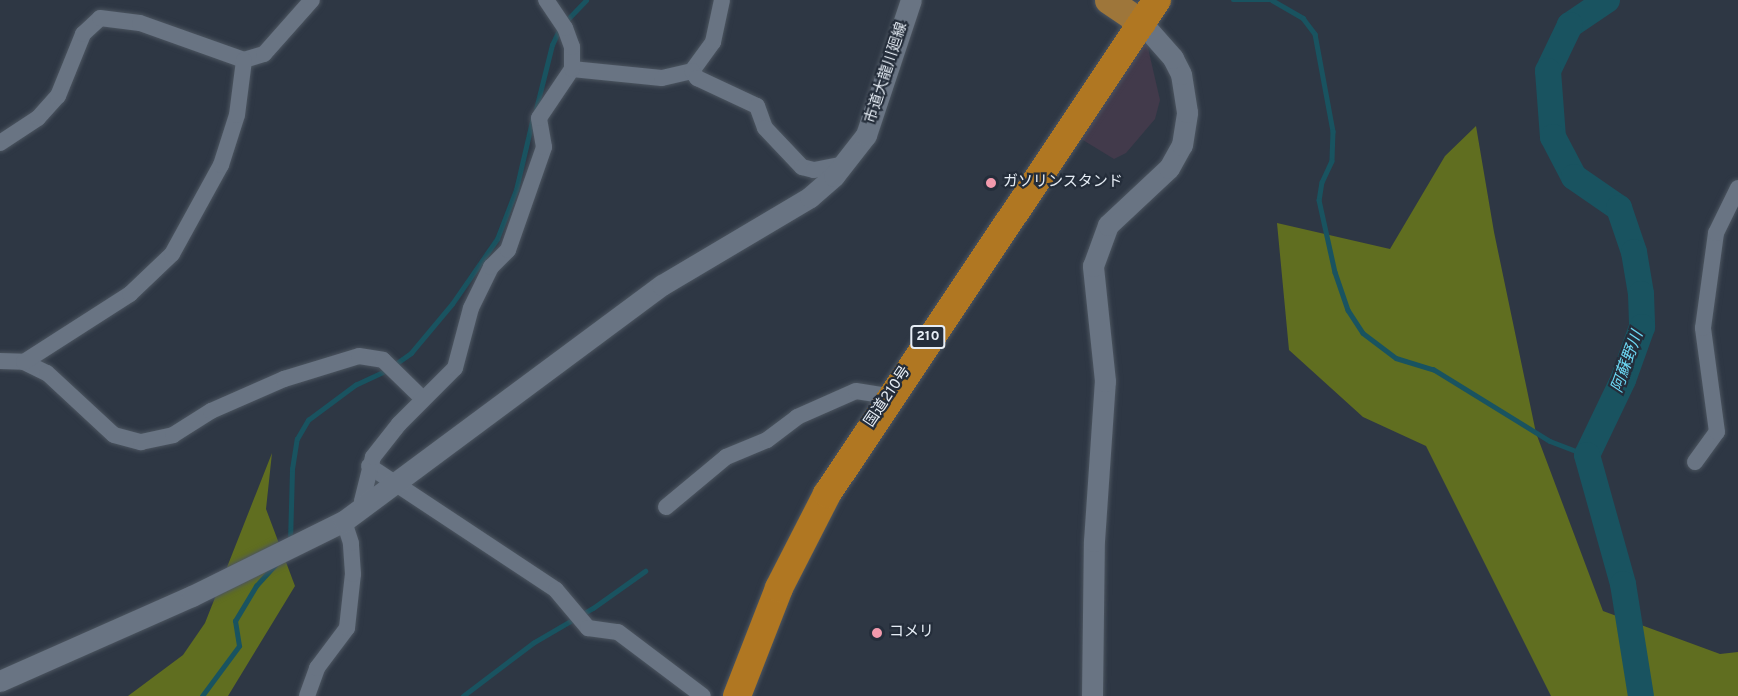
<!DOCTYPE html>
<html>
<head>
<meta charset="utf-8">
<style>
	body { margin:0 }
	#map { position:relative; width:1738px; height:696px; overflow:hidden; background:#2e3744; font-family:Overpass,"Noto Sans JP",sans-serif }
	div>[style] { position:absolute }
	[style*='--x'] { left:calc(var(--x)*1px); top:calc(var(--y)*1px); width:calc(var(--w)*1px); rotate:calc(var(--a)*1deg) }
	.commercial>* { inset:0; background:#423a4b }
	.forest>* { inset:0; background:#606e20 }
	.stream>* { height:4.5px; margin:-2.25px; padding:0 2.25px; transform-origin:2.25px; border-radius:2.25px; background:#195360 }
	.river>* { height:26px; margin:-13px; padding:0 13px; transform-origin:13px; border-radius:13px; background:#195360 }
	.roads { filter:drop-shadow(0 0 2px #4c5560) drop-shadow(0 0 2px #4c5560) }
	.minor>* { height:16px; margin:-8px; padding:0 8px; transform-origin:8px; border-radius:8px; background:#697483 }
	.tertiary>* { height:21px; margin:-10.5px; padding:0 10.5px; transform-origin:10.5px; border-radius:10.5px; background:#697483 }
	.primary>* { height:27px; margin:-13.5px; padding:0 13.5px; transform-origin:13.5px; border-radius:13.5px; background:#9e763a }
	.trunk>* { height:28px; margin:-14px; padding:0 14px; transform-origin:14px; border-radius:14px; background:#b07722 }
	.dots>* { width:16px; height:16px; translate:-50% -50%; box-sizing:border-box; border:3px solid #242d3a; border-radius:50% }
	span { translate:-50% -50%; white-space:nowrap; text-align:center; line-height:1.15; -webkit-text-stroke:4.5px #242d3a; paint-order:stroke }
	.shield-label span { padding:2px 4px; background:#242d3a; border:2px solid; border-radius:4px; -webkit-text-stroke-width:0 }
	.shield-label { font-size:14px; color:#e6edf5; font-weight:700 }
	.street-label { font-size:15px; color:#e6edf5 }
	.poi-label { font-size:15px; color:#e6edf5 }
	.left { translate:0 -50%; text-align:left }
	.water-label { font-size:16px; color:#6dd9f5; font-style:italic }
</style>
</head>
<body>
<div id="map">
	<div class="commercial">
		<div style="clip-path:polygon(1145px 35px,1160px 100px,1155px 119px,1126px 153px,1114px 159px,1078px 137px)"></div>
	</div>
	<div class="forest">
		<div style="clip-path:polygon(1476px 126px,1494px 232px,1536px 433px,1603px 611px,1720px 654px,1738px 652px,1738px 696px,1551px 696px,1426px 446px,1363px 417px,1289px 350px,1277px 223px,1390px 249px,1445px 156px)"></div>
		<div style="clip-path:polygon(272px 453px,266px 509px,295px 586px,228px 696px,128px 696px,183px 655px,205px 623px)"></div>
	</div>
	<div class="stream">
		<div style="--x:1233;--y:0;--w:39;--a:0"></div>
		<div style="--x:1272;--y:0;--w:36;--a:30"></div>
		<div style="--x:1303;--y:18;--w:20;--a:53"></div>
		<div style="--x:1315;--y:34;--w:99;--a:79.5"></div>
		<div style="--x:1333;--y:131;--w:30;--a:92"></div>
		<div style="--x:1332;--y:161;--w:23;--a:115"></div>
		<div style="--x:1322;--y:182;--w:18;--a:99"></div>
		<div style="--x:1319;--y:200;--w:74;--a:77.5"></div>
		<div style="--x:1335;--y:272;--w:40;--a:71.1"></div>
		<div style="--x:1348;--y:310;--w:27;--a:57"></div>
		<div style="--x:1363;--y:333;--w:41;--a:37.1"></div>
		<div style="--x:1396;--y:358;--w:39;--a:17"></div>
		<div style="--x:1433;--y:369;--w:137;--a:31.6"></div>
		<div style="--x:1550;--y:441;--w:40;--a:21"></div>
		<div style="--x:565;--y:22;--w:30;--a:-46"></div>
		<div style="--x:536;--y:109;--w:66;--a:-76"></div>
		<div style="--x:552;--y:45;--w:19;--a:-65"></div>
		<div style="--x:394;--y:365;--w:21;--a:-35"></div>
		<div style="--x:411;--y:353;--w:64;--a:-50.1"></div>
		<div style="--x:452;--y:304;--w:79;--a:-55.3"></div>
		<div style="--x:497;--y:239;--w:53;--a:-68.8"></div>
		<div style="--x:516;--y:190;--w:75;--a:-76.9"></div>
		<div style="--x:290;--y:542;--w:73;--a:-88.4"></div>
		<div style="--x:292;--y:469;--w:30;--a:-81"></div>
		<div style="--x:297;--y:439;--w:22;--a:-60"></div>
		<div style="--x:308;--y:420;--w:59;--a:-36.7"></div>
		<div style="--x:355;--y:385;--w:35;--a:-25"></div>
		<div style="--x:202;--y:696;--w:62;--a:-53.5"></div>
		<div style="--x:239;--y:646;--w:25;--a:-99"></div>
		<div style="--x:235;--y:621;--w:41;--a:-59"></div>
		<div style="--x:256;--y:586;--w:28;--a:-48"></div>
		<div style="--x:463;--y:696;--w:88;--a:-37.1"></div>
		<div style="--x:533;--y:643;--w:69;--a:-30.3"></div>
		<div style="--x:593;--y:608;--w:64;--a:-35.4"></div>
	</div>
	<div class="river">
		<div style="--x:1607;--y:0;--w:45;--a:146"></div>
		<div style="--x:1570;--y:25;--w:51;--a:115.6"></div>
		<div style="--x:1548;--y:71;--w:66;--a:85.7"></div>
		<div style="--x:1553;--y:137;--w:45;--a:62.3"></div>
		<div style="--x:1574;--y:177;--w:55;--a:34.6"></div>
		<div style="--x:1619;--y:208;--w:46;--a:71.2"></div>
		<div style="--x:1634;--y:252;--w:43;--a:80.5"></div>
		<div style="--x:1641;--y:294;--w:33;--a:88"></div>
		<div style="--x:1642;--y:327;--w:56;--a:109.7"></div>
		<div style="--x:1623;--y:380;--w:83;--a:115.6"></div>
		<div style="--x:1587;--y:455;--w:134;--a:74.4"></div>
		<div style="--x:1623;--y:584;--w:113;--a:80.9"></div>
	</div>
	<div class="roads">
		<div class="minor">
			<div style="--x:572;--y:69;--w:90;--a:5.7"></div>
			<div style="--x:662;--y:78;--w:31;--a:-13"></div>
			<div style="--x:692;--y:71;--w:36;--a:-54"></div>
			<div style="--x:713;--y:42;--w:43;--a:-77.9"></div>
			<div style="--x:692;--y:71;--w:9;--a:54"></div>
			<div style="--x:697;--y:78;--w:66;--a:25"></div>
			<div style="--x:757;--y:106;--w:23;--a:70"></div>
			<div style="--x:765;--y:128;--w:54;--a:46.5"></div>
			<div style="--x:802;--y:167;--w:12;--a:14"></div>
			<div style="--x:814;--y:170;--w:31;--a:-11"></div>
			<div style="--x:0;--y:143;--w:45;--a:-33.3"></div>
			<div style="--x:38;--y:118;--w:30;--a:-48"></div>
			<div style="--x:58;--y:96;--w:67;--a:-68"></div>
			<div style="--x:83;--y:34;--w:23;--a:-43"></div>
			<div style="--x:100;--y:18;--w:40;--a:7.1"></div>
			<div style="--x:140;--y:23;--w:110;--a:19.6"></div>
			<div style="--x:244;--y:60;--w:21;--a:-17"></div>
			<div style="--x:264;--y:54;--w:72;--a:-48.4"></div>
			<div style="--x:0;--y:361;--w:24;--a:2"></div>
			<div style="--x:24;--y:362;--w:25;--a:26"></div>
			<div style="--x:47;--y:373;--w:91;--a:42.8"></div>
			<div style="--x:114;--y:435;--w:28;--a:15"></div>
			<div style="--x:141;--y:442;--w:33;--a:-12"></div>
			<div style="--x:173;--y:435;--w:45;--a:-32.3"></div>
			<div style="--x:211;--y:411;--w:80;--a:-23.7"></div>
			<div style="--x:284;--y:379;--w:78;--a:-17"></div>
			<div style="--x:359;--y:356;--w:24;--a:9"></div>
			<div style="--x:383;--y:360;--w:56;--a:44.3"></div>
			<div style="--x:24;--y:362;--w:126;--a:-32.7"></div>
			<div style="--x:130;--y:294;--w:58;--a:-43.6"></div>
			<div style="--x:172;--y:254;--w:102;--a:-61.2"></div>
			<div style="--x:221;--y:165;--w:52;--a:-72.3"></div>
			<div style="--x:237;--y:115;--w:55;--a:-82.7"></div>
			<div style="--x:1695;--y:462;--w:37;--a:-54"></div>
			<div style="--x:1717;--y:432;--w:105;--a:-97.7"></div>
			<div style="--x:1703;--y:328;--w:96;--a:-82.2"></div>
			<div style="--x:1716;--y:233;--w:50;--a:-63.9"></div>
			<div style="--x:369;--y:466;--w:224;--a:33.5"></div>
			<div style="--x:556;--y:590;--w:50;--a:49.9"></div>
			<div style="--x:588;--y:628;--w:30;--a:8"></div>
			<div style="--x:618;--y:632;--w:106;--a:37"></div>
			<div style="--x:364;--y:507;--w:6;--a:-108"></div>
			<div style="--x:362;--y:501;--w:45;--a:-76"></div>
			<div style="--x:373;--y:457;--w:42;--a:-51.8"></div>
			<div style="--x:399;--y:424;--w:79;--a:-45"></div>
			<div style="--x:455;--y:368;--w:62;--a:-75.1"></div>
			<div style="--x:471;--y:308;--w:46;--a:-64"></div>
			<div style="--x:491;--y:267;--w:24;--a:-45"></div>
			<div style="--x:508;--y:250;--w:109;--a:-70.7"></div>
			<div style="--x:544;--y:147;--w:29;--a:-100"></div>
			<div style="--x:539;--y:118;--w:59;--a:-56"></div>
			<div style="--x:572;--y:69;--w:22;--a:-90"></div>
			<div style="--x:572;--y:47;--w:20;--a:-110"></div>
			<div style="--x:565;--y:28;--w:34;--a:-124"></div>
			<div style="--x:666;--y:507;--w:78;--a:-39.8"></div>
			<div style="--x:726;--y:457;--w:44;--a:-22.5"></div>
			<div style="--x:767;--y:440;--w:38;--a:-37"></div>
			<div style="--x:797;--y:417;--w:64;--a:-23.8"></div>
			<div style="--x:856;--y:391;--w:33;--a:9"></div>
			<div style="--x:307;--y:696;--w:30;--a:-70"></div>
			<div style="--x:317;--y:668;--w:50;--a:-53.1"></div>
			<div style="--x:347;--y:628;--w:54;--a:-83.7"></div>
			<div style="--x:353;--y:574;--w:31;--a:-94"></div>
			<div style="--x:351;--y:543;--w:23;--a:-108"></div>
		</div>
		<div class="tertiary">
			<div style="--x:0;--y:681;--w:210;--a:-23.9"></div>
			<div style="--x:192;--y:596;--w:169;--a:-26.3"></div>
			<div style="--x:344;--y:521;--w:396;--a:-36.6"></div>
			<div style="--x:662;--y:285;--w:172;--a:-30.7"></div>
			<div style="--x:810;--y:197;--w:32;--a:-41"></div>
			<div style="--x:834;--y:176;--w:52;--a:-52"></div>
			<div style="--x:866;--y:135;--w:142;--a:-71.6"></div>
			<div style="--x:1092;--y:696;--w:155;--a:-89.3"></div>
			<div style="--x:1094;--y:541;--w:160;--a:-86.1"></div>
			<div style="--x:1105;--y:381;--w:116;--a:-96"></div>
			<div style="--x:1093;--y:266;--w:44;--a:-69.9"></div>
			<div style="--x:1108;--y:225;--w:83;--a:-43.1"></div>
			<div style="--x:1169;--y:168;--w:26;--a:-61"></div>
			<div style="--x:1182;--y:145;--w:33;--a:-81"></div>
			<div style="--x:1187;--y:112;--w:38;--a:-99"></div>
			<div style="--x:1181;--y:74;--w:18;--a:-117"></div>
			<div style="--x:1173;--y:58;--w:47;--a:-131.5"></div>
		</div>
		<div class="primary">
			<div style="--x:1108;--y:0;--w:41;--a:34.1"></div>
		</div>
		<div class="trunk">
			<div style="--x:737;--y:696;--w:116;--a:-68.7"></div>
			<div style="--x:779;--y:588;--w:106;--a:-62.9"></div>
			<div style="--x:827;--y:494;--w:594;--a:-56.26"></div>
		</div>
	</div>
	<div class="dots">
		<div style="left:991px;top:183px;background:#f29aad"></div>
		<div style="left:877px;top:633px;background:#f29aad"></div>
	</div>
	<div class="shield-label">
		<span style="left:928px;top:337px">210</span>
	</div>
	<div class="street-label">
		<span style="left:887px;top:73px;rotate:-72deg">市道大龍川廻線</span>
		<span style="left:888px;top:397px;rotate:-56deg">国道210号</span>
	</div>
	<div class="poi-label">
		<span class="left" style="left:1003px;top:183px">ガソリンスタンド</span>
		<span class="left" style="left:889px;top:633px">コメリ</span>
	</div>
	<div class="water-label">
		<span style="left:1628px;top:362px;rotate:-70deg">阿蘇野川</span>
	</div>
</div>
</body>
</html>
